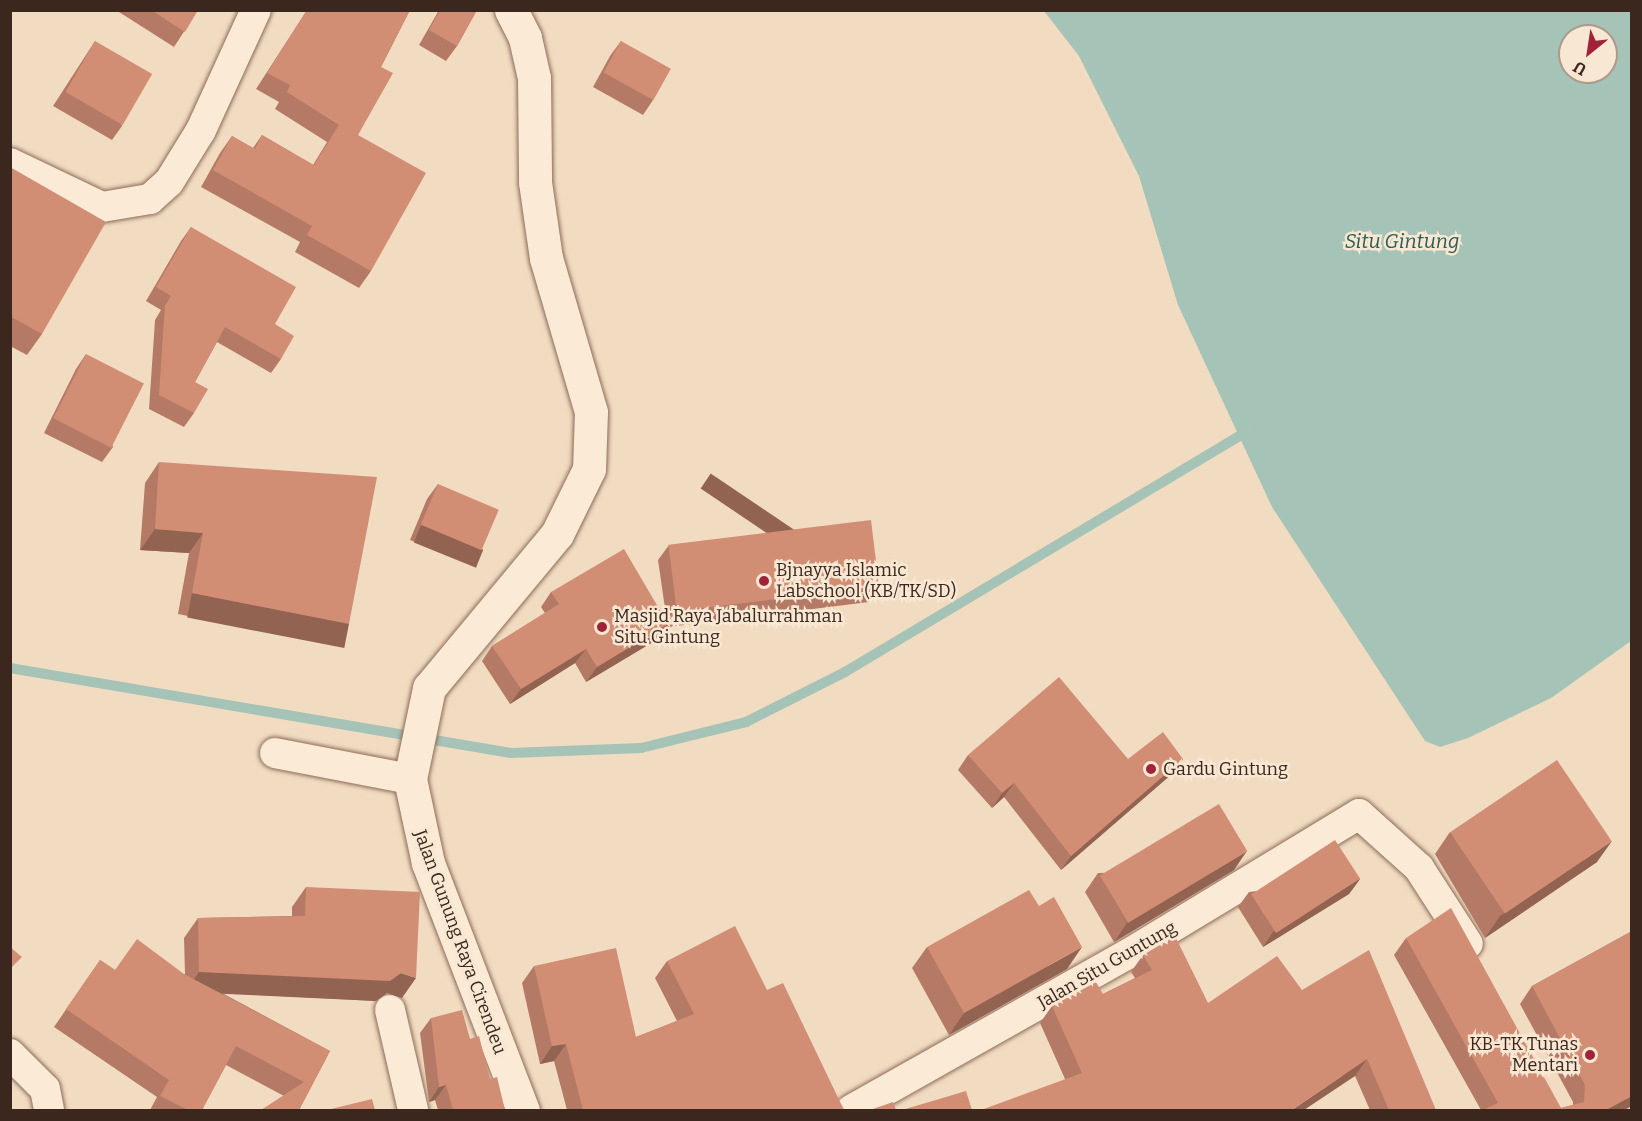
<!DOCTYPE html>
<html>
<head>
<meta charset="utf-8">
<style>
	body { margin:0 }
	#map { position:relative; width:1642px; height:1121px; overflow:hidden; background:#f1dcc2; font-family:Bitter,serif }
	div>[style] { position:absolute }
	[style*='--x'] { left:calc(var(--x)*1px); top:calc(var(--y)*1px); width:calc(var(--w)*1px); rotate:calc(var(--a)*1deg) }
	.water>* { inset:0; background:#a5c3b6 }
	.stream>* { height:10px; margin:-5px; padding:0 5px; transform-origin:5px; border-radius:5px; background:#a5c3b6 }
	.roads { filter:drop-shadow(0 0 2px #8d6c58) drop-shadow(0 0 2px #8d6c58) }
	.street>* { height:30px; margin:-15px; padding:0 15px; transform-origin:15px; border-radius:15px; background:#fbead6 }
	.secondary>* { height:33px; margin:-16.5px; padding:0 16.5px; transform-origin:16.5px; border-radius:16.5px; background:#fbead6 }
	.wall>* { inset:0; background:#b57a65 }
	.shaded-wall>* { inset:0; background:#936352; transform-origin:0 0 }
	.building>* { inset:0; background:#d28e75; transform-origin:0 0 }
	.dots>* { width:16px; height:16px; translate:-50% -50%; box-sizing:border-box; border:3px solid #f8e7d2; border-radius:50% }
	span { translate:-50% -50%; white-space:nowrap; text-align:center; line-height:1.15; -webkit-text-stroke:5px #f8e7d2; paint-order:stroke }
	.poi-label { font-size:18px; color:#3b271d }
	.left { translate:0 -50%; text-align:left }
	.right { translate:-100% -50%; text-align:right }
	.street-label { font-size:18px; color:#3b271d }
	.water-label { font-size:20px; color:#2b5c52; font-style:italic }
	.frame { position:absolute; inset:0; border:12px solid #3b271d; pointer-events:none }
	.north { position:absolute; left:1558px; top:24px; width:60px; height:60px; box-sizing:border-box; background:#f8e7d2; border:2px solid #ac9a8a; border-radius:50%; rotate:210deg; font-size:16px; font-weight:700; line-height:24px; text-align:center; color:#3b271d }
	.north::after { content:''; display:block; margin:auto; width:21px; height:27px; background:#a02337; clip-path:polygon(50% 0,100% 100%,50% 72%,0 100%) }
</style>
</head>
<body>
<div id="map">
	<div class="water">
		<div style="clip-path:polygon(evenodd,1044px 11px,1631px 11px,1631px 641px,1551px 698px,1468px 738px,1440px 747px,1425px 741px,1272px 507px,1178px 305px,1139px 176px,1079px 56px,1044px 11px,1570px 36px,1606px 36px,1606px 72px,1570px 72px,1570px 36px)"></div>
	</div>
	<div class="stream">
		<div style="--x:10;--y:668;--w:508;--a:9.63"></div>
		<div style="--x:511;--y:753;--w:130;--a:-2.2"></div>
		<div style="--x:641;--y:748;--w:108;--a:-13.9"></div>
		<div style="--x:746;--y:722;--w:111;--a:-26.8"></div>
		<div style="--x:845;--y:672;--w:473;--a:-30.9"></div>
	</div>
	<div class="roads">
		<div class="street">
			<div style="--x:10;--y:163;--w:102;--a:25.6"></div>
			<div style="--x:102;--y:207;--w:49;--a:-9.5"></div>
			<div style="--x:150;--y:199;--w:25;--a:-42"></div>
			<div style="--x:169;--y:182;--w:61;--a:-58.4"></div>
			<div style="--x:201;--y:130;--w:132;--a:-65.4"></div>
			<div style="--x:275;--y:753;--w:137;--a:10.9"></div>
			<div style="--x:390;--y:1010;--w:103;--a:77"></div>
			<div style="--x:10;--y:1054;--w:49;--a:45"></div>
			<div style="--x:45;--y:1089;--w:21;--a:79"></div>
			<div style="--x:851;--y:1110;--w:318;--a:-29.4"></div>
			<div style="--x:1128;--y:954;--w:270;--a:-31.2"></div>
			<div style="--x:1359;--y:814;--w:81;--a:42"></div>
			<div style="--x:1419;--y:868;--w:90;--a:57.2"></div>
		</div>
		<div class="secondary">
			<div style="--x:511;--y:10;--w:31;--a:63"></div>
			<div style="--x:525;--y:38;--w:41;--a:77.3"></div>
			<div style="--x:534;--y:78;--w:104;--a:89.4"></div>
			<div style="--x:535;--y:182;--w:77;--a:81.8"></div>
			<div style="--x:546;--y:258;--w:160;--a:73.7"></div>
			<div style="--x:591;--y:412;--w:57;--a:92"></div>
			<div style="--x:589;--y:469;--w:72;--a:116.2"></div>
			<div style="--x:557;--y:534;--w:200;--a:129.7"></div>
			<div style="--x:429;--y:688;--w:93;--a:101.8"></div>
			<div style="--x:410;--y:779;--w:86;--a:77.9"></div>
			<div style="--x:428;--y:863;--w:265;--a:69"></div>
		</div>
	</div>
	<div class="wall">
		<div style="clip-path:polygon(119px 10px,198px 10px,174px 47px,119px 12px)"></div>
		<div style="clip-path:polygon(307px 10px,410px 10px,381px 67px,358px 135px,371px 271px,359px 288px,295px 252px,300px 242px,201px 187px,220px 153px,232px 136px,253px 148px,262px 135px,313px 165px,327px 142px,275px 109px,279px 102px,256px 89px)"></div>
		<div style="clip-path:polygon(439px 10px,477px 10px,457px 46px,446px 61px,419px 45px)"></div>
		<div style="clip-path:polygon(95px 41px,122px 126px,112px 140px,53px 106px)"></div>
		<div style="clip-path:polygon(621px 41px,653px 100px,643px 115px,593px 87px,610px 56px)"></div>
		<div style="clip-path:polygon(10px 167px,42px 334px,27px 355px,10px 346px)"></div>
		<div style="clip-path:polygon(191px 227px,275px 324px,281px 359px,271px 373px,217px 342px,195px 382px,194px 413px,184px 427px,149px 409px,155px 320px,161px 310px,146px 301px,181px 241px)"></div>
		<div style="clip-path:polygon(86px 354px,113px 447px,102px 462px,44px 433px,76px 369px)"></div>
		<div style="clip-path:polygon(159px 462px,349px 624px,335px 645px,178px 614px,189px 553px,140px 550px,145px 483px)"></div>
		<div style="clip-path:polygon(438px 484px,483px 550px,472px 565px,410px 540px,427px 499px)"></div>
		<div style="clip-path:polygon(669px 545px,879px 587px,869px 602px,668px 627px,668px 626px,658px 639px,586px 682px,575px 663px,510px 704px,482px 661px,492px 646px,545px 613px,541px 607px,551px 592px,667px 622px,658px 560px)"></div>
		<div style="clip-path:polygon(968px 755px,1128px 759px,1183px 759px,1173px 773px,1061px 870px,1004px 797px,992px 808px,958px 770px)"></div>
		<div style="clip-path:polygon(1450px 832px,1597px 862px,1485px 938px,1435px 854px)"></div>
		<div style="clip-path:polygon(1234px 870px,1114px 942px,1085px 892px,1098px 873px)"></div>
		<div style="clip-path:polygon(1360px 879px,1349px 894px,1263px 947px,1238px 907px,1249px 892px)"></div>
		<div style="clip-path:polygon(306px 887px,402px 998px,387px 993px,376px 1001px,222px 993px,330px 1051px,299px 1110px,284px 1096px,226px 1065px,202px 1110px,150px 1110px,157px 1097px,54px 1027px,100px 960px,115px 970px,185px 974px,184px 938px,198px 918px,292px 916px,292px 907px)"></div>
		<div style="clip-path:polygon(1632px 931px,1632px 1106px,1624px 1110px,1481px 1110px,1394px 955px,1406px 938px,1561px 1108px,1573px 1105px,1573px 1102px,1520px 1004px,1532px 986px)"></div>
		<div style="clip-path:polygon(927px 947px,1067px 969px,949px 1035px,912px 968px)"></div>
		<div style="clip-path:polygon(1143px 955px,1208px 1003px,1302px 990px,1436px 1110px,1370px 1110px,1355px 1076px,1065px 1079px,1040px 1023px,1052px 1006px,1103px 994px,1135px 978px,1131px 972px)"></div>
		<div style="clip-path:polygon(667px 961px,767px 990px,844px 1110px,567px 1110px,554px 1061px,540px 1064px,522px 983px,534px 966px,636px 1037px,677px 1021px,655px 978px)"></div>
		<div style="clip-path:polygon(431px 1018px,470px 1039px,505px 1110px,438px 1110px,435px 1100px,429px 1102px,420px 1033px)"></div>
	</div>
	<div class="shaded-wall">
		<div style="left:421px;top:525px;width:67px;height:19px;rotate:22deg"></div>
		<div style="clip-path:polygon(155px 529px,203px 533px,189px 553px,140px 550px)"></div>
		<div style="left:879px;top:587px;width:18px;height:203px;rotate:124deg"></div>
		<div style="left:192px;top:593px;width:160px;height:25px;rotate:11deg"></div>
		<div style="clip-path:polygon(668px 624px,658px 639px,586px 682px,597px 667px)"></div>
		<div style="clip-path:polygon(586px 649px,575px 663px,510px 704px,521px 689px)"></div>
		<div style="clip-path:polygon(1183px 759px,1173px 773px,1061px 870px,1071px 856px)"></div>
		<div style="clip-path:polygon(1014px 783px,1004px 797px,992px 808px,1002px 793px)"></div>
		<div style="clip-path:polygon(1612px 841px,1597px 862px,1485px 938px,1500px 916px)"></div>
		<div style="clip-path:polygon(1247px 851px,1234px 870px,1114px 942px,1127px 923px)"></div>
		<div style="clip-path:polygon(1360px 879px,1349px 894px,1263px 947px,1273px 932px)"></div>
		<div style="clip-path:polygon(1082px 947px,1067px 969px,949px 1035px,964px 1013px)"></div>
		<div style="clip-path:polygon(199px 972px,401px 973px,416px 978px,402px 998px,387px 993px,376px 1001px,185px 992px)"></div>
		<div style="clip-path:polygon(566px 1044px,554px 1061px,540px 1064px,552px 1046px)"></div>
		<div style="clip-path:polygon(1367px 1059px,1355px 1076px,1304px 1110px,1292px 1110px)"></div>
		<div style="clip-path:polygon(446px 1085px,435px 1100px,429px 1102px,439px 1087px)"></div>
		<div style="clip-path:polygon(1632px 1096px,1632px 1106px,1624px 1110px,1606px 1110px)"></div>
	</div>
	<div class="building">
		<div style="clip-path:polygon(151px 10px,198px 10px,185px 32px)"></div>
		<div style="clip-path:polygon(307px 10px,410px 10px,381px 67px,393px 73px,358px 135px,426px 173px,371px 271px,307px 235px,312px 226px,213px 170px,232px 136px,255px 149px,262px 135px,314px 165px,339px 125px,287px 92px,290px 85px,267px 73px)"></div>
		<div style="clip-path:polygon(440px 10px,477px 10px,457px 46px,429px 30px)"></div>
		<div style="left:95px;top:41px;width:66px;height:59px;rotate:30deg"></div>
		<div style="left:621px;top:41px;width:57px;height:36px;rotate:29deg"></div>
		<div style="clip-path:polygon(10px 167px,106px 222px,42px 334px,10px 316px)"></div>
		<div style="clip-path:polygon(191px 227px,296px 287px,275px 324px,294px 336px,281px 359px,225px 327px,195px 382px,208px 389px,194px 413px,159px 395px,165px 306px,171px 296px,156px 287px)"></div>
		<div style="left:86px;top:354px;width:65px;height:72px;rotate:27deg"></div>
		<div style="clip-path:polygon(159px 462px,377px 477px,349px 624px,192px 593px,203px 533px,155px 529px)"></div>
		<div style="left:438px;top:484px;width:66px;height:44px;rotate:23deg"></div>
		<div style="left:871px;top:520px;width:67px;height:204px;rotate:83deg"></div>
		<div style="clip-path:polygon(624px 549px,668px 624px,597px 667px,586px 649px,521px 689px,492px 646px,559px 604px,551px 592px)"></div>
		<div style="clip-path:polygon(1059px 677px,1128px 759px,1163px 732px,1183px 759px,1071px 856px,1014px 783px,1002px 793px,968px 755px)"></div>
		<div style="left:1557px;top:760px;width:98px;height:129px;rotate:56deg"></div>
		<div style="left:1219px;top:804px;width:55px;height:139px;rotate:59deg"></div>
		<div style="left:1335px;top:840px;width:46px;height:100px;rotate:57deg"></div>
		<div style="clip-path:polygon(306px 887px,420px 892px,416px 978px,401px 973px,390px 981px,199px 972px,198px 918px,305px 916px)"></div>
		<div style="clip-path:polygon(1029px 890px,1039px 906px,1054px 897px,1082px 947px,964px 1013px,927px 947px)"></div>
		<div style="clip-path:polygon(1451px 908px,1561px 1108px,1584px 1102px,1585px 1085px,1532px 986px,1632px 931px,1632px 1096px,1606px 1110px,1483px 1110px,1498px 1103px,1406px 938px)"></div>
		<div style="clip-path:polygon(735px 926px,767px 990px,783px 983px,844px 1110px,583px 1110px,566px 1044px,552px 1046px,534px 966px,616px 948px,636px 1037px,694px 1014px,667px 961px)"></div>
		<div style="clip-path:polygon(1175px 936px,1208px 1003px,1277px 956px,1302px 990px,1369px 950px,1436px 1110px,1389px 1110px,1367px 1059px,1292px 1110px,981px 1110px,1082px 1073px,1052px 1006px,1096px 982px,1103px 994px,1152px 970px,1143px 955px)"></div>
		<div style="clip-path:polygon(137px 939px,184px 974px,330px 1051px,299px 1110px,261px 1110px,304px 1082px,236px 1046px,202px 1110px,188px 1110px,160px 1096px,169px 1080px,66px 1009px,100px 960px,115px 970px)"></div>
		<div style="clip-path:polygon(10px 947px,22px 957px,10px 969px)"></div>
		<div style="clip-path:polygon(462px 1010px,470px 1039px,479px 1036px,490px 1079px,497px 1077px,505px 1110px,453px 1110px,446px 1085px,439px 1087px,431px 1018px)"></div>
		<div style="clip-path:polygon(966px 1091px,972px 1110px,902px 1110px)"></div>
		<div style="clip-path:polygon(372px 1099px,375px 1110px,327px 1110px)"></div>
		<div style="clip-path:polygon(893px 1102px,896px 1110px,870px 1110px)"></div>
	</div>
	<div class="dots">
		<div style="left:764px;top:581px;background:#a02337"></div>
		<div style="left:602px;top:627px;background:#a02337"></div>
		<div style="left:1151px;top:769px;background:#a02337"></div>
		<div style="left:1590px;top:1055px;background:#a02337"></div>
	</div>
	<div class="poi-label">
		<span class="left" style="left:776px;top:581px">Bjnayya Islamic<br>Labschool (KB/TK/SD)</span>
		<span class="left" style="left:614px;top:627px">Masjid Raya Jabalurrahman<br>Situ Gintung</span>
		<span class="left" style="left:1163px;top:769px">Gardu Gintung</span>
		<span class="right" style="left:1578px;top:1055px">KB-TK Tunas<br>Mentari</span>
	</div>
	<div class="street-label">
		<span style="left:460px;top:942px;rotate:70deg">Jalan Gunung Raya Cirendeu</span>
		<span style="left:1107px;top:965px;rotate:-30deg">Jalan Situ Guntung</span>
	</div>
	<div class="water-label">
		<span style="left:1402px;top:241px">Situ Gintung</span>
	</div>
	<div class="frame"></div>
	<div class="north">U</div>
</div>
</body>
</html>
